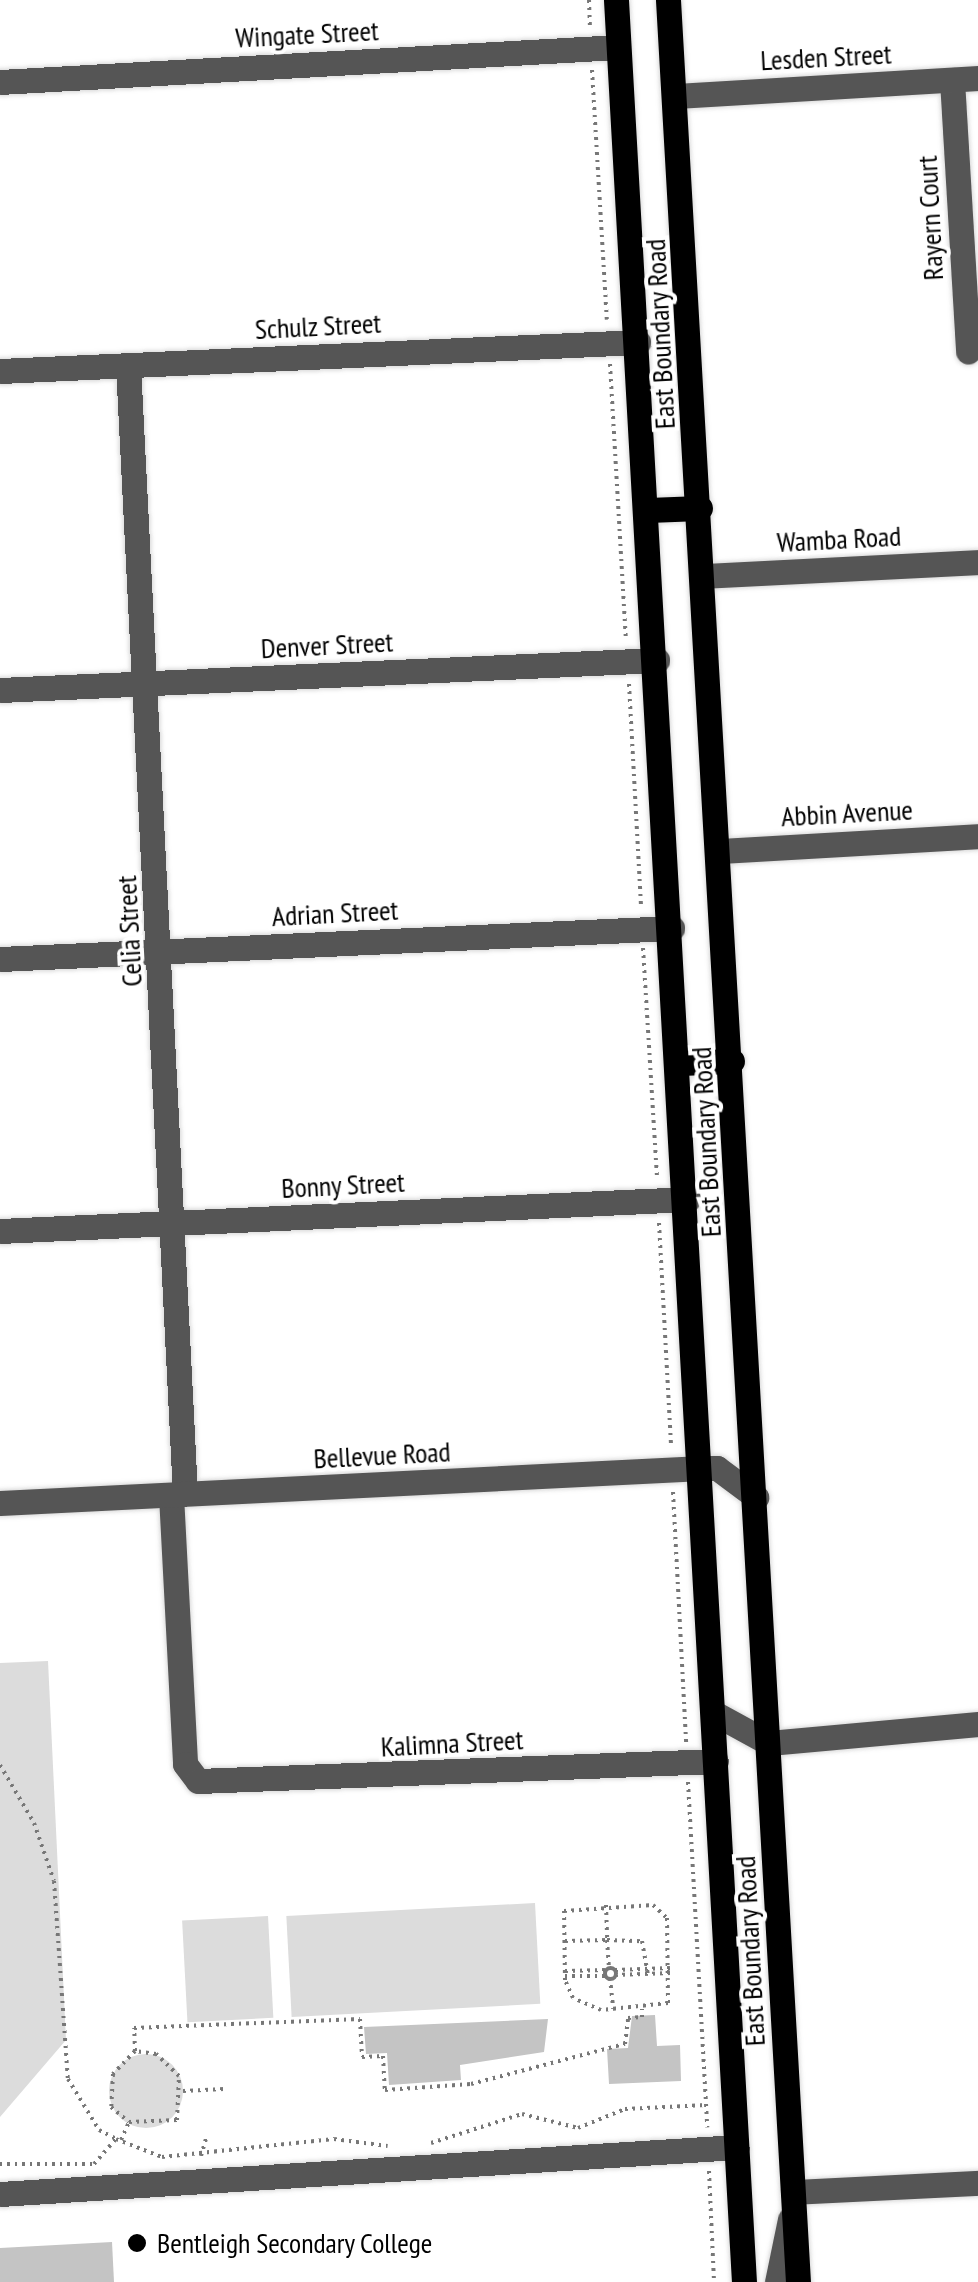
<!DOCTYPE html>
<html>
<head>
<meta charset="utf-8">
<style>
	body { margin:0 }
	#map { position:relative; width:978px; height:2282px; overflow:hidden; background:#fff; font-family:"PT Sans Narrow",sans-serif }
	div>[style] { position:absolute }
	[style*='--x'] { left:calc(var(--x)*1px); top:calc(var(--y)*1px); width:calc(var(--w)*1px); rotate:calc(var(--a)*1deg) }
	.green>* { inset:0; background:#dcdcdc; transform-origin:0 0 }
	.round { border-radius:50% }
	.building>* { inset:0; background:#c4c4c4 }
	.path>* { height:4px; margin-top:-2px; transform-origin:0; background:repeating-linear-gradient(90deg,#777 0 2.5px,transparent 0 7.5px) }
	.path>.ring { margin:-2px; padding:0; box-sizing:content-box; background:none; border:4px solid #777; border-radius:50% }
	.roads { filter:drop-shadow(0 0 2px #dbdbdb) drop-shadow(0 0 2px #dbdbdb) }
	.minor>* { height:25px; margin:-12.5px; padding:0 12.5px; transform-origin:12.5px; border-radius:12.5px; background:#555 }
	.major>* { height:25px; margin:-12.5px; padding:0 12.5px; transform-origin:12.5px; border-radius:12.5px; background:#000 }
	.dots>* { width:28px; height:28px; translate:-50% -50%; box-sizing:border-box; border:5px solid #fff; border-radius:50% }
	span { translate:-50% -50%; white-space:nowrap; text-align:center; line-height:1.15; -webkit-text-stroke:8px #fff; paint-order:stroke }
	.street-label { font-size:28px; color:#000 }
	.poi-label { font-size:28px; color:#000 }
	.left { translate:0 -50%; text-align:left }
</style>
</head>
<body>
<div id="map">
	<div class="green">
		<div style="clip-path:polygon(48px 1661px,66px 2040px,0 2117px,0 1663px)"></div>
		<div style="left:535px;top:1903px;width:101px;height:249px;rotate:87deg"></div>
		<div style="left:268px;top:1916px;width:102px;height:86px;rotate:87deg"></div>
		<div class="round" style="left:109px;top:2054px;width:74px;height:74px"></div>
	</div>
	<div class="building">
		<div style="clip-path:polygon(655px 2015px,657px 2046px,680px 2045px,681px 2081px,609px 2084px,607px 2049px,628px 2048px,632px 2016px)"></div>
		<div style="clip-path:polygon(548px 2019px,544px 2052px,460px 2065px,461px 2080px,389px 2085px,387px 2053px,366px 2054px,364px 2027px)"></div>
		<div style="clip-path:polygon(112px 2242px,114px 2282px,0 2282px,0 2248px)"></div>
	</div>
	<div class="path">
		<div style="--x:589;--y:0;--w:25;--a:88"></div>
		<div style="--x:592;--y:70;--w:250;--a:86.6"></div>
		<div style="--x:610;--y:364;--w:275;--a:86.7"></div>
		<div style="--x:629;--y:684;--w:225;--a:86.9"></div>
		<div style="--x:643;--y:948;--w:230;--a:86.5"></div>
		<div style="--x:659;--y:1223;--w:225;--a:86.9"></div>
		<div style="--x:673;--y:1492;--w:251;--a:87"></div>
		<div style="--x:0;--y:1765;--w:67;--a:59.6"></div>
		<div style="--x:34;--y:1823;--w:61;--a:71"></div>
		<div style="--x:54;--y:1881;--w:198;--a:86"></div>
		<div style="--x:68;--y:2079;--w:60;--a:58.7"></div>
		<div style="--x:99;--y:2130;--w:18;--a:27"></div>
		<div style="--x:688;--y:1782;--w:346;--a:86.8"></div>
		<div style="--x:606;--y:1905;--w:35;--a:88"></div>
		<div style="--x:607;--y:1940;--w:35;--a:2"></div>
		<div style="--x:642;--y:1941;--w:34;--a:80"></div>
		<div style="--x:653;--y:1905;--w:19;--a:43"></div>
		<div style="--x:667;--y:1918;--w:85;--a:89.3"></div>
		<div style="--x:668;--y:2003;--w:67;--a:174"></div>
		<div style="--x:601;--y:2010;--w:30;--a:-157"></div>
		<div style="--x:573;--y:1998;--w:20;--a:-114"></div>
		<div style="--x:565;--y:1980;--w:69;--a:-90.8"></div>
		<div style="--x:564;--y:1911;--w:89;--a:-3.9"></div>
		<div style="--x:565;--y:1941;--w:42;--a:-1.4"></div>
		<div style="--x:607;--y:1940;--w:28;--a:86"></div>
		<div class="ring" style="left:604.5px;top:1967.5px;width:7px;height:7px"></div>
		<div style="--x:615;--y:1970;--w:55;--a:-2.1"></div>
		<div style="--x:565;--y:1971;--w:40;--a:-1.4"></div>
		<div style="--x:615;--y:1975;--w:56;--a:-2"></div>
		<div style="--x:565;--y:1976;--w:40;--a:0"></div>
		<div style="--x:610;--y:1978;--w:31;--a:84"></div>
		<div style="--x:135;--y:2051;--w:23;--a:-92"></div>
		<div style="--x:134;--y:2028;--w:226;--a:-2.3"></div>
		<div style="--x:360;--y:2019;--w:38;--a:87"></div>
		<div style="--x:362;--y:2057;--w:21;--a:-3"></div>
		<div style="--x:383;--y:2056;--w:34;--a:87"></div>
		<div style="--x:385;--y:2090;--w:86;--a:-4"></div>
		<div style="--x:471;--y:2084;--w:159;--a:-14.6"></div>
		<div style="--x:625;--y:2044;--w:26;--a:-83"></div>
		<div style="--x:628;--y:2018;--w:14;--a:-4"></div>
		<div style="--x:642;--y:2017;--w:8;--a:-90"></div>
		<div style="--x:183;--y:2091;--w:41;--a:-2.8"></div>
		<div style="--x:121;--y:2140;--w:20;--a:-66"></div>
		<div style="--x:129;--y:2122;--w:48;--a:-2.4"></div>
		<div style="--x:177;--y:2120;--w:44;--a:-87.4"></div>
		<div style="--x:179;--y:2076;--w:32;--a:-136"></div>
		<div style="--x:156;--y:2054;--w:21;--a:-172"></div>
		<div style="--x:135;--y:2051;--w:32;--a:134"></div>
		<div style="--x:113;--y:2074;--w:33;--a:93"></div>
		<div style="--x:111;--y:2107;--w:23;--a:40"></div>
		<div style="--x:431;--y:2143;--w:96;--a:-17.7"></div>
		<div style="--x:522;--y:2114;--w:58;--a:14"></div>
		<div style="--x:578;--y:2128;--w:51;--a:-22"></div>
		<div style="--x:625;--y:2109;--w:81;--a:-2.8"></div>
		<div style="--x:201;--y:2156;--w:22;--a:-74"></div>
		<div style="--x:0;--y:2164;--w:94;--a:0"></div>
		<div style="--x:94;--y:2164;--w:33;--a:-49"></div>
		<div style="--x:116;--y:2139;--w:49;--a:21.4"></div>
		<div style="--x:162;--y:2157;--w:173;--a:-6"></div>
		<div style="--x:334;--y:2139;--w:54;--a:7.4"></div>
		<div style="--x:709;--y:2171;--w:111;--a:87.4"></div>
	</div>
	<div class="roads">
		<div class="minor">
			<div style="--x:952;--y:80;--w:272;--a:86.6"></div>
			<div style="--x:0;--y:82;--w:619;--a:-3.24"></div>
			<div style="--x:676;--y:96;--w:303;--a:-3.4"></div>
			<div style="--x:128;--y:365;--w:1130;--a:87.11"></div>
			<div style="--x:0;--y:371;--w:639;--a:-2.6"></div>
			<div style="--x:703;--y:576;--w:275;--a:-2.9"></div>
			<div style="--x:0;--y:690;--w:658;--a:-2.61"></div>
			<div style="--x:720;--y:851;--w:258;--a:-3.3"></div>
			<div style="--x:0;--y:959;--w:673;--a:-2.64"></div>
			<div style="--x:0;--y:1231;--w:689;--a:-2.66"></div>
			<div style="--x:171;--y:1495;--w:269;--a:87"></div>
			<div style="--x:185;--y:1764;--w:21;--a:53"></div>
			<div style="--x:198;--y:1781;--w:518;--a:-2.21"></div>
			<div style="--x:0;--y:1503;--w:703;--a:-2.85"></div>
			<div style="--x:702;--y:1468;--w:15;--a:0"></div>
			<div style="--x:717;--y:1468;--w:49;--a:36.6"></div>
			<div style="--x:714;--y:1713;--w:63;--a:28.6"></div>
			<div style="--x:769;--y:1743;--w:210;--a:-5.2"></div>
			<div style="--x:793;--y:2192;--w:185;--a:-2.8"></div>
			<div style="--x:0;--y:2194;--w:738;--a:-3.65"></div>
			<div style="--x:777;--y:2282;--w:64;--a:-78.3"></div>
		</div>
		<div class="major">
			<div style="--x:616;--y:0;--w:2286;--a:86.79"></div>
			<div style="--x:668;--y:0;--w:2286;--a:86.74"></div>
			<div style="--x:648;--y:510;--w:52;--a:-2.2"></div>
			<div style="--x:680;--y:1063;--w:52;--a:-2.2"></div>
		</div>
	</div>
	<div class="dots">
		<div style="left:137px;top:2243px;background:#000"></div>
	</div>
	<div class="street-label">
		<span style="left:307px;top:34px;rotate:-3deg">Wingate Street</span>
		<span style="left:826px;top:57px;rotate:-3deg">Lesden Street</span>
		<span style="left:930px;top:218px;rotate:-93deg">Rayern Court</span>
		<span style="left:318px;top:326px;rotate:-3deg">Schulz Street</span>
		<span style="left:660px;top:334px;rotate:-93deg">East Boundary Road</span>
		<span style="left:839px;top:539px;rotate:-3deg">Wamba Road</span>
		<span style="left:327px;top:645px;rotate:-3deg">Denver Street</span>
		<span style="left:847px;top:813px;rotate:-3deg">Abbin Avenue</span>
		<span style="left:335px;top:913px;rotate:-3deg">Adrian Street</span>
		<span style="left:129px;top:931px;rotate:-93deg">Celia Street</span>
		<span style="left:706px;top:1142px;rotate:-93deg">East Boundary Road</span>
		<span style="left:343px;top:1185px;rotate:-3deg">Bonny Street</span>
		<span style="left:382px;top:1455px;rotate:-3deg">Bellevue Road</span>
		<span style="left:452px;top:1743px;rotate:-3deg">Kalimna Street</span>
		<span style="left:750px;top:1951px;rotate:-93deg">East Boundary Road</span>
	</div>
	<div class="poi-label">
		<span class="left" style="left:157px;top:2243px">Bentleigh Secondary College</span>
	</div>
</div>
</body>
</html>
